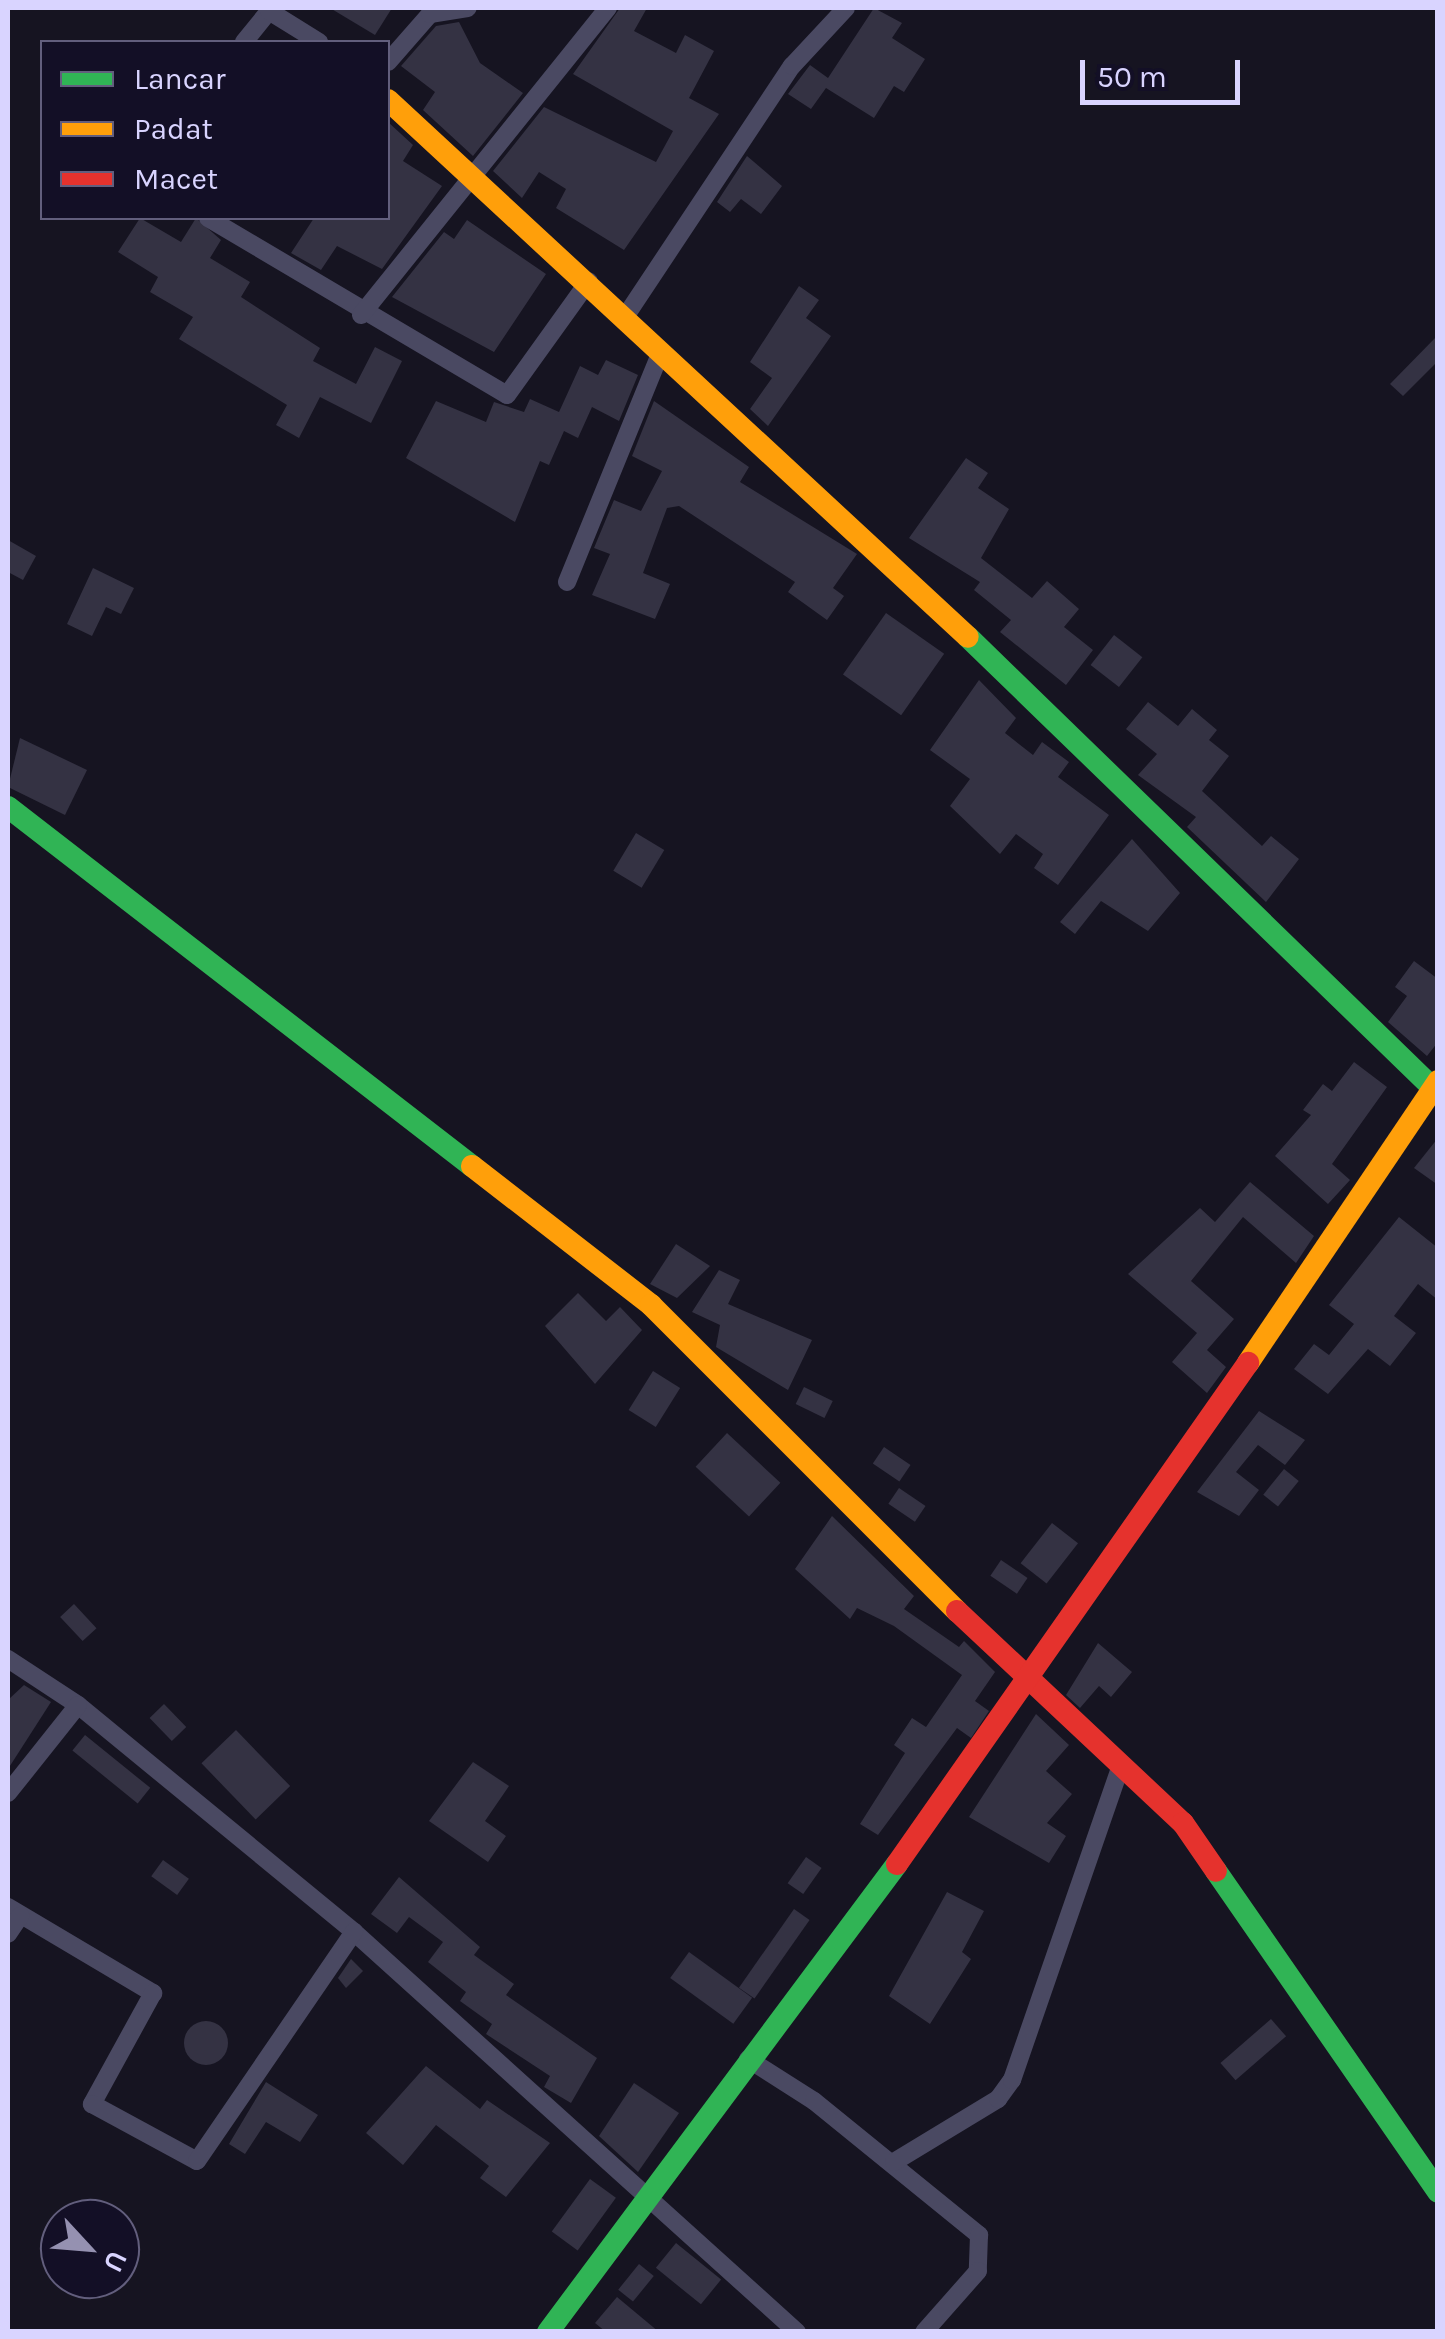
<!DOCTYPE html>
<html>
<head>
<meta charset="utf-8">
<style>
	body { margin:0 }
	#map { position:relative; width:1445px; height:2339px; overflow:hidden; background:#161421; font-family:Karla,sans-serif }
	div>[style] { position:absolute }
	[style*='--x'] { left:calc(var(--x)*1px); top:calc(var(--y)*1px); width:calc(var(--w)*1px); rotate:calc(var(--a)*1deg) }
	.building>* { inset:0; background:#343243; transform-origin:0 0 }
	.round { border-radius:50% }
	.street>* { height:18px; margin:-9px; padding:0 9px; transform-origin:9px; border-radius:9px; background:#4a4962 }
	.fast>* { height:22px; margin:-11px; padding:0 11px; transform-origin:11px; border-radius:11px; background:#30b455 }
	.slow>* { height:22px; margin:-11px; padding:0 11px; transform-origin:11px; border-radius:11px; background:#ff9f0a }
	.jam>* { height:22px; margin:-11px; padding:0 11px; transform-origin:11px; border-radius:11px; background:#e5322d }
	span { translate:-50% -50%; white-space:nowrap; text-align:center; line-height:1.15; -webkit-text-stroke:8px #130f26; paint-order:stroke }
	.frame { position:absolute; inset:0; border:10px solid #d9d4ff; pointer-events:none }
	.legend { position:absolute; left:40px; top:40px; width:350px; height:180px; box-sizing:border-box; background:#130f26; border:2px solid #625e7d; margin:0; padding:12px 18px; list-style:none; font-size:30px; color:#d9d4ff }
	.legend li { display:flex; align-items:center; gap:20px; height:50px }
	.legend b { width:50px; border:2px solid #625e7d }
	.north { position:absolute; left:40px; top:2199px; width:100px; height:100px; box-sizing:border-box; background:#130f26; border:2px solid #625e7d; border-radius:50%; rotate:116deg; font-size:28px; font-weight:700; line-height:40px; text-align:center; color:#d9d4ff }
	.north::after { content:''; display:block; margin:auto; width:35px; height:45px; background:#9591b1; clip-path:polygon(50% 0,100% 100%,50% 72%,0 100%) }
	.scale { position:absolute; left:1080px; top:60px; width:160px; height:45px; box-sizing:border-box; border:5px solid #d9d4ff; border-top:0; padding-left:12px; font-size:30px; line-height:35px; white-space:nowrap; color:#d9d4ff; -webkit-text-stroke:8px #130f26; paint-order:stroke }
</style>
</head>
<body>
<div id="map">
	<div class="building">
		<div style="clip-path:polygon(330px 8px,392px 8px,375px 35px)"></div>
		<div style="clip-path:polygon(620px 8px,647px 8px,634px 31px,676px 53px,685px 35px,714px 51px,689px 98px,719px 114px,624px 250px,556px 208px,566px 189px,539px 172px,522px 198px,493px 171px,544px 107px,656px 162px,673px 131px,573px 74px)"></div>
		<div style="clip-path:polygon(874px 8px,902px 23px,892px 38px,925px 59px,904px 92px,894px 86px,874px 118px,826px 88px,811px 109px,788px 94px,810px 65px,828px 78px)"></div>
		<div style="clip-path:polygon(459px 22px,480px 63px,523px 93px,473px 156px,423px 110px,435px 92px,401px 66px,436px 26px)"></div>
		<div style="clip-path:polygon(388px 122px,413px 145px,403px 161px,442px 186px,382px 269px,337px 246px,321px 270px,291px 253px,314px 218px,388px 218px)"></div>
		<div style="clip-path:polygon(747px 156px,782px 186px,761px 214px,741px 199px,730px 212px,717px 202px)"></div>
		<div style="clip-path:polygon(140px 218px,181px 242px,196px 218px,221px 240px,210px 258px,250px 282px,241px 297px,320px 348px,313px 361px,356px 384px,375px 347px,402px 361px,371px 423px,320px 397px,299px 438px,276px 425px,287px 405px,179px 339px,193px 317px,150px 292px,158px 277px,118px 252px)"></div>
		<div style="clip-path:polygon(467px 220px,546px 274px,494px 352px,392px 297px,444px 232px,454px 239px)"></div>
		<div style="clip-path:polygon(799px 286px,819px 300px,806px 318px,831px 336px,768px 426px,750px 409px,772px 378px,750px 362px)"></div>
		<div style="clip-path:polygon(1438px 335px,1438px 361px,1403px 396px,1390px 384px)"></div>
		<div style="clip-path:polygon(606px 360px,638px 375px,619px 421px,592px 407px,578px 438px,564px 431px,549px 465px,540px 461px,515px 522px,406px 458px,436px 401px,486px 422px,494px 402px,524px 412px,530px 399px,559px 412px,580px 366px,598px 375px)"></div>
		<div style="clip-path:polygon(654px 401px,749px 467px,740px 482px,857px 554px,833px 588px,844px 596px,827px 620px,788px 592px,795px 582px,679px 506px,667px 508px,643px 573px,670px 584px,655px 619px,592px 595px,610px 554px,594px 548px,614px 500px,641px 511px,662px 471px,632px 456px)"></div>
		<div style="clip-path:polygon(966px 458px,988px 473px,978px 488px,1009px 509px,981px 558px,1032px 598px,1047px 581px,1079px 609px,1064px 627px,1093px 650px,1066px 685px,1000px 632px,1011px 620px,974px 590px,980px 582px,909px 538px)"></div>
		<div style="clip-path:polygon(8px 540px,36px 556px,23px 580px,8px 572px)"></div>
		<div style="clip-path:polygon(93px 568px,134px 588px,121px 614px,106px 607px,92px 636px,67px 624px)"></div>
		<div style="left:886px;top:613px;width:71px;height:75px;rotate:35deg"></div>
		<div style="left:1114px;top:635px;width:36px;height:38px;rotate:38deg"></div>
		<div style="clip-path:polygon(979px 680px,1016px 718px,1005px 733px,1033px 755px,1042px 742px,1069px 762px,1058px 777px,1109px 815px,1058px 885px,1034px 868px,1043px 854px,1016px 834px,1000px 854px,950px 806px,970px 779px,930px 750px)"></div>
		<div style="clip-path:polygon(1148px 702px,1178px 726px,1192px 709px,1217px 730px,1209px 740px,1229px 756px,1202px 791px,1262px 846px,1271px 836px,1299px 859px,1266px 902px,1187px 827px,1196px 817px,1138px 775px,1157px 754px,1126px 729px)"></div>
		<div style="clip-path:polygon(20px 738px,87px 770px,65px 815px,8px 787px)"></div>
		<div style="left:636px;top:833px;width:33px;height:44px;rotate:31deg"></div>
		<div style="clip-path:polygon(1132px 839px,1180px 893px,1148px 931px,1101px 901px,1075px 934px,1060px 922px)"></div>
		<div style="clip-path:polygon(1414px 961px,1438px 979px,1438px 1042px,1427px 1056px,1388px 1022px,1407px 996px,1395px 987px)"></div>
		<div style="clip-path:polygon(1354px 1062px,1387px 1087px,1332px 1164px,1350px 1180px,1328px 1204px,1275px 1156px,1311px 1115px,1303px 1110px,1323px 1084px,1332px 1091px)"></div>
		<div style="clip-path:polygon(1438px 1138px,1438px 1185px,1414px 1168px)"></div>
		<div style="clip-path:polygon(1250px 1182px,1314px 1236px,1296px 1263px,1243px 1217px,1191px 1281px,1234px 1319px,1207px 1350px,1226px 1367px,1207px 1393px,1172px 1362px,1197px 1333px,1128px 1274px,1200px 1208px,1215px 1222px)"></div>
		<div style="clip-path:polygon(1399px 1217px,1438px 1248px,1438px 1300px,1418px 1284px,1394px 1316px,1416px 1333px,1390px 1366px,1368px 1349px,1328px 1394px,1294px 1369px,1314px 1344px,1329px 1355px,1354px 1324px,1329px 1305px)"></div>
		<div style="clip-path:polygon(676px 1244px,710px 1266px,677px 1298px,650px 1284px)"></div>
		<div style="clip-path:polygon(719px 1270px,740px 1280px,728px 1304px,812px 1340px,788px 1390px,716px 1347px,720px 1325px,692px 1312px)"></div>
		<div style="clip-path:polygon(578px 1293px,606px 1321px,620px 1307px,642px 1330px,595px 1384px,545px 1326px)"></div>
		<div style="left:653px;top:1371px;width:32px;height:46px;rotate:32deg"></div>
		<div style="left:804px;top:1387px;width:32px;height:19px;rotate:26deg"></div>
		<div style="clip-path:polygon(1259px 1411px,1305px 1440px,1285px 1465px,1258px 1445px,1236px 1472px,1259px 1490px,1239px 1516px,1197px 1492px)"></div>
		<div style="left:727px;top:1433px;width:73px;height:46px;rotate:43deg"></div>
		<div style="left:884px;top:1447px;width:32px;height:20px;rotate:34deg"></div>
		<div style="left:1284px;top:1469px;width:19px;height:33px;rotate:39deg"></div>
		<div style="left:899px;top:1488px;width:32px;height:19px;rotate:34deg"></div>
		<div style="clip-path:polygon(832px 1516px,914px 1596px,904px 1609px,959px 1647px,964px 1641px,995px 1672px,975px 1701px,989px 1711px,971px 1738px,957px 1728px,878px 1835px,860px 1824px,905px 1753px,894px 1745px,912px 1718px,926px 1727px,962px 1675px,894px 1626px,857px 1608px,850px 1619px,795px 1569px)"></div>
		<div style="left:1052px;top:1523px;width:33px;height:51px;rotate:38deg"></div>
		<div style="left:1001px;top:1560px;width:32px;height:19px;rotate:34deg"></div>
		<div style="left:74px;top:1604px;width:33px;height:19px;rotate:47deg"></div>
		<div style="clip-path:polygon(1098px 1643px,1132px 1672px,1111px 1697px,1099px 1686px,1080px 1708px,1066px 1695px)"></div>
		<div style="clip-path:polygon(24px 1685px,51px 1702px,8px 1769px,8px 1700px)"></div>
		<div style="left:164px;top:1704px;width:32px;height:20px;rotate:46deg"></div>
		<div style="clip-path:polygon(1036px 1714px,1069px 1745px,1046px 1771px,1072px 1794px,1047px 1823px,1066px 1836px,1049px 1863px,969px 1817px)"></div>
		<div style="left:236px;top:1730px;width:78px;height:48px;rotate:46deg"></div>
		<div style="left:85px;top:1735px;width:84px;height:20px;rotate:39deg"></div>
		<div style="clip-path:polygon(473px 1762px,509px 1786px,485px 1821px,506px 1836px,488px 1862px,429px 1821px)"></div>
		<div style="left:806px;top:1857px;width:19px;height:32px;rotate:35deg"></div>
		<div style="left:163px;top:1860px;width:32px;height:20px;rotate:36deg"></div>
		<div style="clip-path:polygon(399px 1877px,480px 1947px,474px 1955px,514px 1984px,506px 1995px,597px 2058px,571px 2103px,544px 2087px,550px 2076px,486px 2034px,492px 2024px,460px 2001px,466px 1992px,428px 1962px,443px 1942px,409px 1917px,397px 1933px,371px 1914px)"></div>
		<div style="clip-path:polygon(947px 1892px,984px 1911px,962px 1952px,971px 1959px,930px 2024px,889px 1996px)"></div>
		<div style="left:794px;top:1909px;width:19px;height:96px;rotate:35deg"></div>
		<div style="left:689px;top:1952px;width:78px;height:32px;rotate:36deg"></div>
		<div style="clip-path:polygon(351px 1959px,363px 1971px,346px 1988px,338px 1978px)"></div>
		<div style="left:1271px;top:2019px;width:23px;height:67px;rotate:49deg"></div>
		<div class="round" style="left:184px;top:2021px;width:44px;height:44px"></div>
		<div style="clip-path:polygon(426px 2066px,480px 2109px,487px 2100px,550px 2143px,506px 2197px,480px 2178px,489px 2166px,436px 2125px,403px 2165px,366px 2133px)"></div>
		<div style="clip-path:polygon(266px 2082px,318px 2115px,300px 2142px,266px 2122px,245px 2154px,229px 2144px)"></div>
		<div style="clip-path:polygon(634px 2083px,679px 2113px,638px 2172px,599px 2136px)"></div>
		<div style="left:590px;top:2179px;width:32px;height:65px;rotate:36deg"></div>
		<div style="left:676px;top:2243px;width:58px;height:32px;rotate:39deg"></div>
		<div style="left:639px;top:2264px;width:19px;height:33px;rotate:39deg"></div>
		<div style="clip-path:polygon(617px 2297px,659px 2332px,606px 2332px,595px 2323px)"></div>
	</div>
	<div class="street">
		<div style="--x:244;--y:42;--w:40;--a:-51"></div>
		<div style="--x:269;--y:11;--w:59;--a:31.8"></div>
		<div style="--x:388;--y:62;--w:64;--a:-48.8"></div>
		<div style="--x:430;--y:14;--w:38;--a:-9"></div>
		<div style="--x:208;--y:218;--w:347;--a:30.6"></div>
		<div style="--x:507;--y:395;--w:140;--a:-54.3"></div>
		<div style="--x:627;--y:314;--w:298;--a:-56.4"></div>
		<div style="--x:792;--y:66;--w:79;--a:-47"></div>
		<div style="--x:361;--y:315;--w:394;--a:-51.2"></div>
		<div style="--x:567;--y:582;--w:248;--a:-67.8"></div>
		<div style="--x:8;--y:1659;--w:84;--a:33.3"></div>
		<div style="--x:78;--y:1705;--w:357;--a:39.4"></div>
		<div style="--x:354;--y:1932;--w:597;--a:42.08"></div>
		<div style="--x:8;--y:1793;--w:112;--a:-51.5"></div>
		<div style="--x:8;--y:1907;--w:169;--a:30.7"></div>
		<div style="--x:153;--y:1993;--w:127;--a:118.8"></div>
		<div style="--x:92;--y:2104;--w:119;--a:28.5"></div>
		<div style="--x:197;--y:2161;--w:278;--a:-55.6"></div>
		<div style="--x:8;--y:1934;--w:22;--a:-56"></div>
		<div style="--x:748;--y:2059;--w:78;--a:32.5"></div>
		<div style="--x:814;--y:2101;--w:213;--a:39.1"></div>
		<div style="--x:979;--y:2235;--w:36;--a:92"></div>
		<div style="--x:978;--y:2271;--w:81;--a:131.5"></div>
		<div style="--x:894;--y:2162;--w:122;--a:-31.2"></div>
		<div style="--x:998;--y:2099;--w:24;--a:-54"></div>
		<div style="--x:1012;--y:2080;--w:333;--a:-70.9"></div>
	</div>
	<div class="fast">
		<div style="--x:968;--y:637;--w:655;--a:44.13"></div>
		<div style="--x:8;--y:807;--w:587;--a:37.73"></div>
		<div style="--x:1216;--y:1871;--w:390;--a:55.3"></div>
		<div style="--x:548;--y:2332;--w:584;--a:-53.29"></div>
	</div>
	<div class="slow">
		<div style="--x:388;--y:100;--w:790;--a:42.8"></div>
		<div style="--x:472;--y:1166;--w:227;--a:37.8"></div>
		<div style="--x:651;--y:1305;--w:433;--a:45"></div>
		<div style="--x:1248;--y:1363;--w:340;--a:-56"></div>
	</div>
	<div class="jam">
		<div style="--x:957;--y:1611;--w:310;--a:43.2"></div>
		<div style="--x:1183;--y:1823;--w:58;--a:55.5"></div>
		<div style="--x:897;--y:1864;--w:612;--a:-54.98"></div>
	</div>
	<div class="frame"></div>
	<ul class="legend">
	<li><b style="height:12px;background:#30b455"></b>Lancar</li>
	<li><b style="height:12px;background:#ff9f0a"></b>Padat</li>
	<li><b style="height:12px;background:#e5322d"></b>Macet</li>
	</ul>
	<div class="north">U</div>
	<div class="scale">50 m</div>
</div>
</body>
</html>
